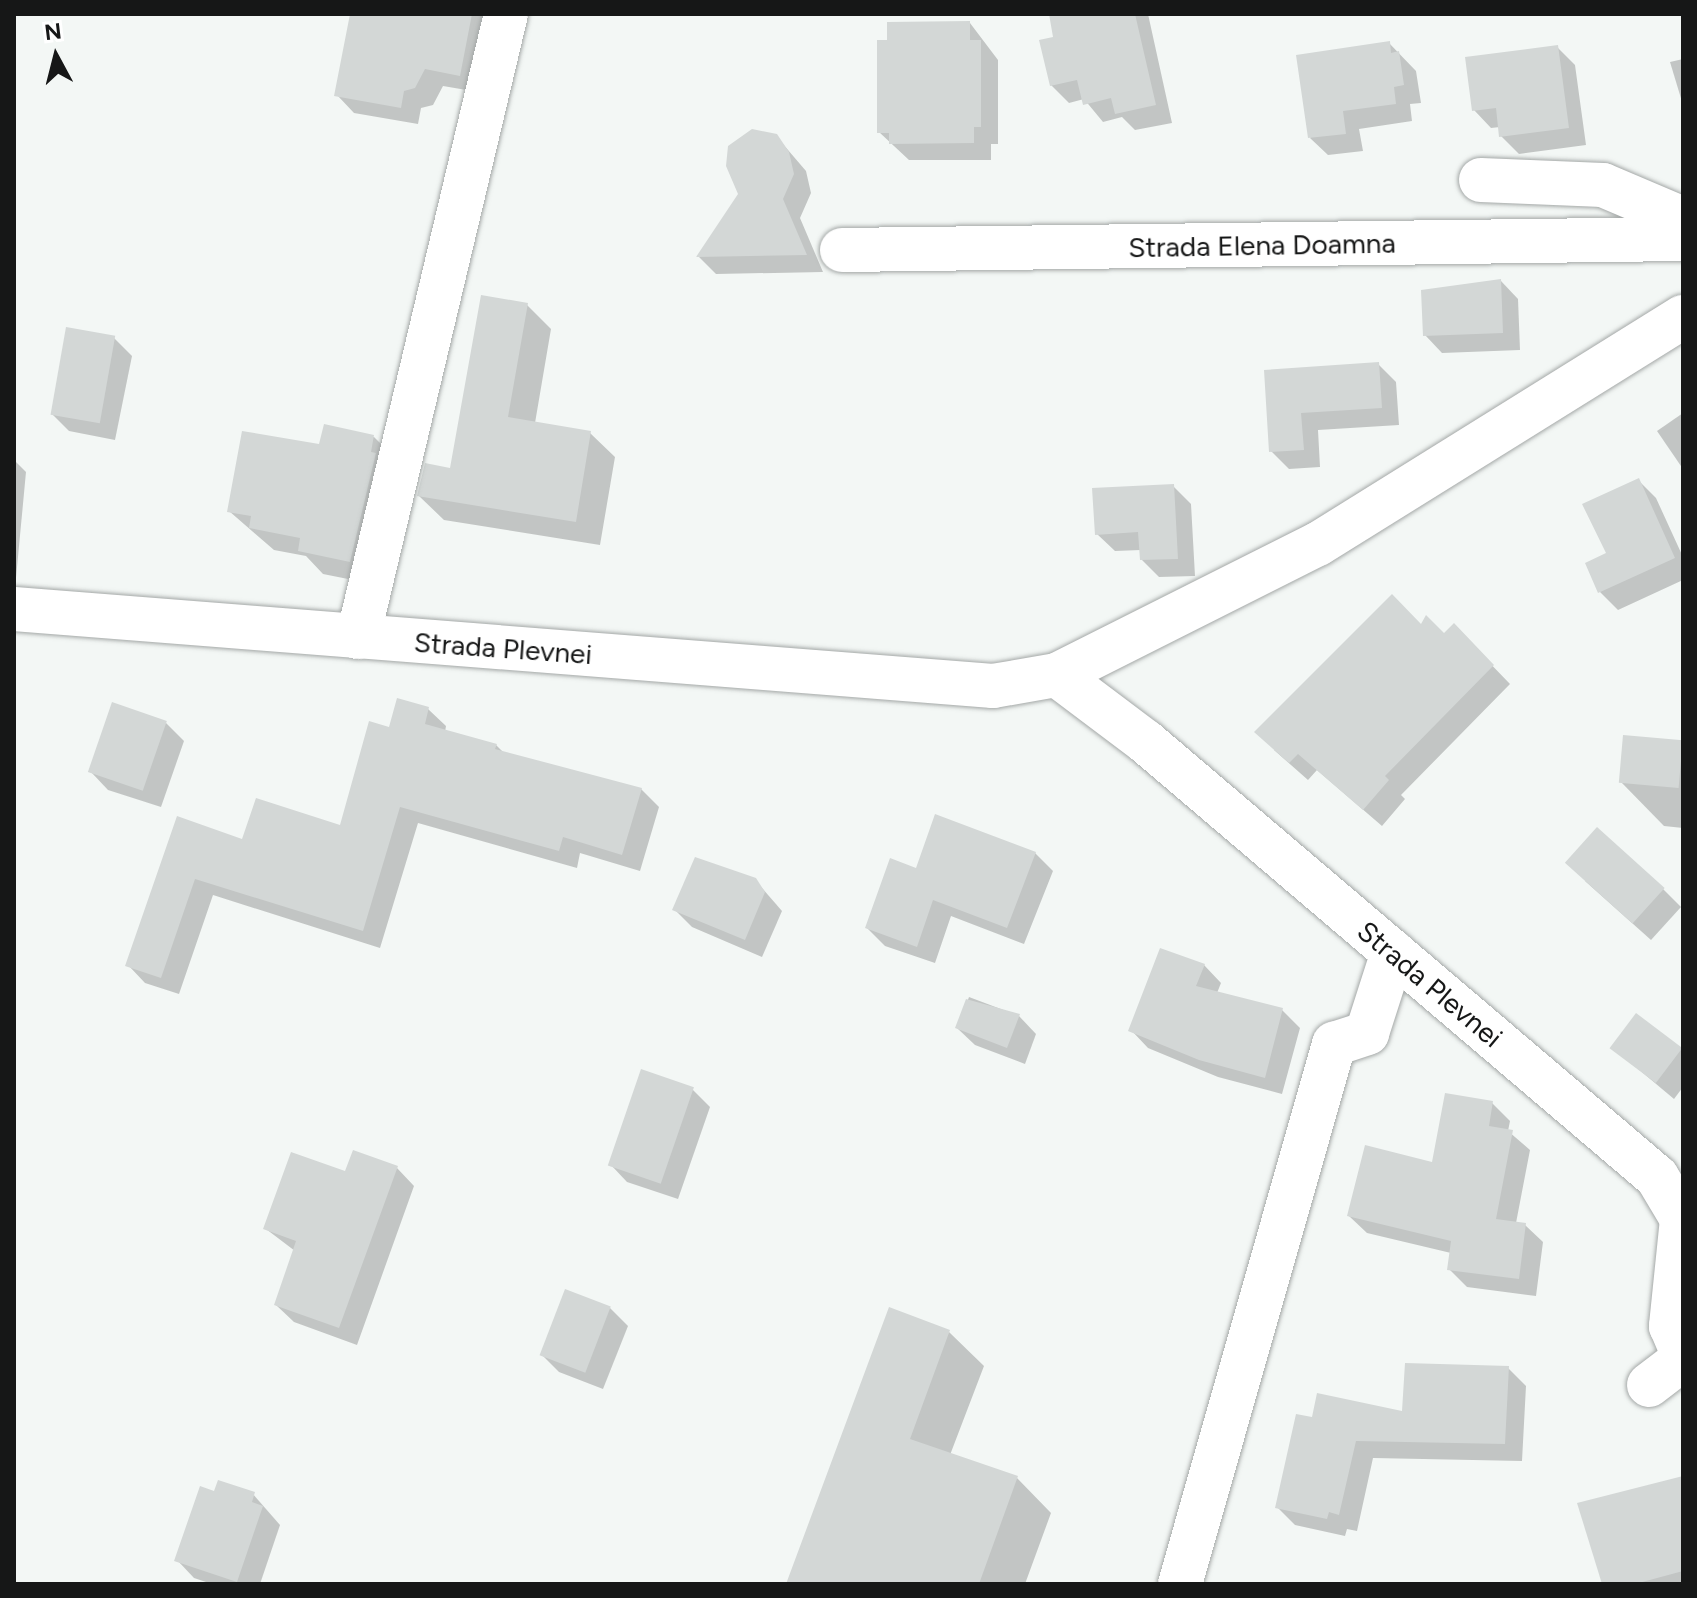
<!DOCTYPE html>
<html>
<head>
<meta charset="utf-8">
<style>
	body { margin:0 }
	#map { position:relative; width:1697px; height:1598px; overflow:hidden; background:#f3f7f5; font-family:Figtree,sans-serif }
	div>[style] { position:absolute }
	[style*='--x'] { left:calc(var(--x)*1px); top:calc(var(--y)*1px); width:calc(var(--w)*1px); rotate:calc(var(--a)*1deg) }
	.shadow>* { inset:0; background:#0003 }
	.building>* { inset:0; background:#d3d7d6; transform-origin:0 0 }
	.roads { filter:drop-shadow(0 0 2px #a4a8a7) drop-shadow(0 0 2px #a4a8a7) }
	.minor>* { height:44px; margin:-22px; padding:0 22px; transform-origin:22px; border-radius:22px; background:#fff }
	span { translate:-50% -50%; white-space:nowrap; text-align:center; line-height:1.15; -webkit-text-stroke:7px #fff; paint-order:stroke }
	.street-label { font-size:28px; color:#161717 }
	.frame { position:absolute; inset:0; border:16px solid #161717; pointer-events:none }
	.north { position:absolute; left:16px; top:16px; width:80px; height:80px; -webkit-text-stroke:6px #fff; paint-order:stroke; rotate:353deg; font-size:22px; font-weight:700; line-height:32px; text-align:center; color:#161717 }
	.north::after { content:''; display:block; margin:auto; width:28px; height:36px; background:#161717; clip-path:polygon(50% 0,100% 100%,50% 72%,0 100%) }
</style>
</head>
<body>
<div id="map">
	<div class="shadow">
		<div style="clip-path:polygon(352px 14px,492px 14px,478px 92px,443px 86px,433px 105px,421px 108px,418px 124px,354px 113px,337px 95px)"></div>
		<div style="clip-path:polygon(1051px 14px,1148px 14px,1172px 123px,1135px 130px,1122px 117px,1103px 122px,1084px 99px,1069px 103px,1051px 85px,1056px 39px)"></div>
		<div style="clip-path:polygon(970px 23px,998px 60px,998px 144px,991px 144px,991px 160px,909px 160px,879px 132px)"></div>
		<div style="clip-path:polygon(1389px 43px,1416px 71px,1421px 103px,1410px 104px,1412px 121px,1359px 129px,1363px 151px,1328px 155px,1310px 138px)"></div>
		<div style="clip-path:polygon(1557px 47px,1575px 65px,1586px 145px,1519px 154px,1501px 136px,1500px 127px,1491px 128px,1474px 110px)"></div>
		<div style="clip-path:polygon(1683px 59px,1683px 105px,1670px 62px)"></div>
		<div style="clip-path:polygon(776px 136px,806px 171px,811px 193px,800px 218px,823px 272px,716px 274px,699px 257px)"></div>
		<div style="clip-path:polygon(1501px 281px,1518px 299px,1520px 350px,1442px 353px,1425px 335px)"></div>
		<div style="clip-path:polygon(527px 305px,551px 329px,535px 423px,590px 433px,615px 457px,600px 545px,444px 520px,419px 496px,452px 470px)"></div>
		<div style="clip-path:polygon(114px 338px,132px 356px,115px 440px,69px 431px,51px 413px)"></div>
		<div style="clip-path:polygon(1378px 364px,1396px 382px,1399px 425px,1318px 430px,1320px 467px,1289px 469px,1271px 451px,1266px 371px)"></div>
		<div style="clip-path:polygon(1683px 413px,1683px 469px,1657px 431px)"></div>
		<div style="clip-path:polygon(374px 437px,397px 460px,373px 584px,323px 574px,306px 556px,274px 550px,229px 511px,321px 446px)"></div>
		<div style="clip-path:polygon(14px 460px,26px 472px,16px 578px,14px 578px)"></div>
		<div style="clip-path:polygon(1638px 480px,1656px 498px,1683px 557px,1683px 580px,1618px 610px,1600px 592px,1587px 564px,1609px 554px)"></div>
		<div style="clip-path:polygon(1173px 486px,1191px 504px,1195px 576px,1159px 577px,1142px 560px,1141px 550px,1115px 551px,1097px 534px)"></div>
		<div style="clip-path:polygon(1454px 626px,1510px 684px,1401px 795px,1405px 799px,1382px 826px,1317px 770px,1308px 780px,1274px 750px,1421px 627px,1444px 636px)"></div>
		<div style="clip-path:polygon(428px 709px,446px 726px,445px 732px,496px 745px,504px 753px,641px 789px,659px 807px,640px 871px,580px 853px,577px 868px,418px 823px,380px 948px,213px 895px,179px 994px,145px 983px,128px 965px,178px 819px,244px 841px,341px 828px,390px 729px)"></div>
		<div style="clip-path:polygon(166px 723px,184px 741px,161px 807px,108px 790px,91px 772px)"></div>
		<div style="clip-path:polygon(1625px 737px,1683px 742px,1683px 828px,1664px 826px,1621px 782px)"></div>
		<div style="clip-path:polygon(1035px 853px,1053px 871px,1024px 944px,951px 916px,935px 963px,885px 946px,867px 928px,917px 870px)"></div>
		<div style="clip-path:polygon(755px 880px,782px 911px,762px 957px,692px 927px,674px 909px)"></div>
		<div style="clip-path:polygon(1585px 881px,1663px 889px,1681px 907px,1651px 940px)"></div>
		<div style="clip-path:polygon(1204px 965px,1221px 983px,1217px 993px,1282px 1010px,1300px 1028px,1282px 1094px,1218px 1077px,1148px 1048px,1131px 1030px)"></div>
		<div style="clip-path:polygon(969px 997px,1019px 1016px,1036px 1034px,1025px 1064px,975px 1045px,957px 1028px)"></div>
		<div style="clip-path:polygon(1612px 1047px,1681px 1049px,1683px 1087px,1674px 1099px)"></div>
		<div style="clip-path:polygon(692px 1089px,710px 1107px,678px 1199px,627px 1182px,610px 1164px)"></div>
		<div style="clip-path:polygon(1492px 1103px,1510px 1121px,1508px 1131px,1530px 1150px,1516px 1223px,1525px 1225px,1543px 1242px,1536px 1296px,1467px 1287px,1449px 1269px,1451px 1253px,1367px 1233px,1349px 1216px,1434px 1164px)"></div>
		<div style="clip-path:polygon(397px 1168px,414px 1186px,357px 1345px,294px 1322px,276px 1305px,295px 1251px,266px 1229px,346px 1174px)"></div>
		<div style="clip-path:polygon(610px 1308px,628px 1326px,603px 1389px,559px 1372px,541px 1354px)"></div>
		<div style="clip-path:polygon(949px 1332px,984px 1366px,950px 1455px,1017px 1478px,1051px 1513px,1025px 1584px,788px 1584px)"></div>
		<div style="clip-path:polygon(1508px 1368px,1526px 1386px,1522px 1461px,1373px 1458px,1357px 1531px,1347px 1529px,1345px 1536px,1295px 1525px,1277px 1507px,1313px 1419px,1404px 1413px)"></div>
		<div style="clip-path:polygon(1683px 1485px,1683px 1584px,1604px 1584px)"></div>
		<div style="clip-path:polygon(216px 1493px,253px 1494px,280px 1525px,260px 1584px,212px 1584px,194px 1578px,177px 1560px)"></div>
	</div>
	<div class="building">
		<div style="clip-path:polygon(350px 14px,472px 14px,460px 76px,425px 69px,415px 88px,404px 91px,401px 108px,334px 96px)"></div>
		<div style="clip-path:polygon(1049px 14px,1135px 14px,1156px 105px,1115px 114px,1111px 98px,1083px 105px,1077px 80px,1050px 86px,1039px 40px,1053px 37px)"></div>
		<div style="clip-path:polygon(970px 21px,970px 40px,981px 40px,981px 127px,974px 127px,974px 143px,889px 144px,889px 133px,877px 133px,877px 40px,887px 40px,887px 22px)"></div>
		<div style="clip-path:polygon(1390px 41px,1391px 53px,1399px 51px,1404px 85px,1394px 87px,1396px 104px,1343px 111px,1346px 134px,1308px 138px,1296px 55px)"></div>
		<div style="clip-path:polygon(1558px 45px,1569px 128px,1499px 137px,1496px 108px,1472px 111px,1465px 57px)"></div>
		<div style="clip-path:polygon(752px 129px,777px 134px,789px 152px,794px 174px,783px 199px,807px 255px,696px 257px,738px 194px,726px 166px,728px 146px)"></div>
		<div style="clip-path:polygon(1501px 279px,1503px 333px,1423px 336px,1421px 290px)"></div>
		<div style="clip-path:polygon(481px 295px,528px 303px,508px 417px,591px 431px,576px 522px,417px 496px,425px 463px,450px 468px)"></div>
		<div style="left:66px;top:327px;width:50px;height:89px;rotate:10deg"></div>
		<div style="clip-path:polygon(1379px 362px,1382px 408px,1301px 413px,1304px 450px,1269px 452px,1264px 370px)"></div>
		<div style="clip-path:polygon(324px 424px,374px 435px,371px 452px,376px 453px,350px 562px,298px 551px,300px 538px,249px 528px,251px 516px,227px 512px,242px 431px,319px 444px)"></div>
		<div style="clip-path:polygon(1639px 478px,1675px 558px,1598px 593px,1585px 563px,1606px 553px,1582px 504px)"></div>
		<div style="clip-path:polygon(1174px 484px,1178px 559px,1140px 560px,1138px 532px,1095px 535px,1092px 488px)"></div>
		<div style="clip-path:polygon(1392px 594px,1421px 624px,1426px 615px,1444px 633px,1454px 623px,1494px 665px,1385px 776px,1389px 780px,1363px 810px,1298px 754px,1289px 763px,1254px 732px)"></div>
		<div style="clip-path:polygon(397px 698px,429px 707px,425px 724px,497px 744px,495px 749px,642px 788px,622px 855px,563px 837px,559px 851px,400px 807px,363px 931px,195px 879px,161px 978px,125px 966px,177px 816px,242px 839px,256px 798px,340px 825px,369px 721px,389px 727px)"></div>
		<div style="left:112px;top:702px;width:58px;height:74px;rotate:19deg"></div>
		<div style="left:1623px;top:735px;width:60px;height:48px;rotate:5deg"></div>
		<div style="clip-path:polygon(935px 814px,1036px 852px,1007px 928px,933px 900px,917px 947px,865px 928px,890px 858px,916px 868px)"></div>
		<div style="left:1597px;top:827px;width:91px;height:48px;rotate:42deg"></div>
		<div style="clip-path:polygon(695px 857px,756px 878px,765px 892px,745px 940px,672px 910px)"></div>
		<div style="clip-path:polygon(1160px 948px,1205px 964px,1196px 986px,1283px 1008px,1265px 1078px,1199px 1060px,1128px 1031px)"></div>
		<div style="clip-path:polygon(966px 999px,1020px 1014px,1007px 1048px,955px 1028px)"></div>
		<div style="left:1636px;top:1013px;width:58px;height:44px;rotate:37deg"></div>
		<div style="left:641px;top:1069px;width:56px;height:102px;rotate:19deg"></div>
		<div style="clip-path:polygon(1445px 1093px,1493px 1101px,1489px 1126px,1513px 1130px,1496px 1219px,1526px 1223px,1519px 1279px,1447px 1270px,1451px 1241px,1347px 1216px,1365px 1145px,1432px 1162px)"></div>
		<div style="clip-path:polygon(353px 1150px,398px 1166px,339px 1328px,274px 1305px,296px 1241px,263px 1229px,291px 1152px,345px 1171px)"></div>
		<div style="left:565px;top:1289px;width:49px;height:71px;rotate:21deg"></div>
		<div style="clip-path:polygon(889px 1307px,950px 1330px,910px 1439px,1018px 1476px,979px 1584px,786px 1584px)"></div>
		<div style="clip-path:polygon(1405px 1363px,1509px 1366px,1505px 1444px,1356px 1441px,1339px 1515px,1329px 1512px,1327px 1519px,1275px 1508px,1296px 1414px,1312px 1417px,1317px 1393px,1402px 1411px)"></div>
		<div style="clip-path:polygon(1683px 1476px,1683px 1571px,1635px 1584px,1602px 1584px,1577px 1503px)"></div>
		<div style="clip-path:polygon(218px 1480px,255px 1492px,252px 1502px,263px 1506px,237px 1582px,174px 1561px,200px 1486px,214px 1491px)"></div>
	</div>
	<div class="roads">
		<div class="minor">
			<div style="--x:1481;--y:180;--w:122;--a:2.3"></div>
			<div style="--x:1603;--y:185;--w:87;--a:23"></div>
			<div style="--x:842;--y:250;--w:841;--a:-0.75"></div>
			<div style="--x:14;--y:609;--w:982;--a:4.5"></div>
			<div style="--x:993;--y:686;--w:65;--a:-9.8"></div>
			<div style="--x:1057;--y:675;--w:292;--a:-26.7"></div>
			<div style="--x:1318;--y:544;--w:430;--a:-31.9"></div>
			<div style="--x:358;--y:637;--w:640;--a:-76.64"></div>
			<div style="--x:1057;--y:675;--w:111;--a:37"></div>
			<div style="--x:1146;--y:742;--w:671;--a:40.41"></div>
			<div style="--x:1657;--y:1177;--w:49;--a:59.2"></div>
			<div style="--x:1682;--y:1219;--w:108;--a:95.9"></div>
			<div style="--x:1671;--y:1326;--w:30;--a:67"></div>
			<div style="--x:1649;--y:1385;--w:43;--a:-37.4"></div>
			<div style="--x:1180;--y:1584;--w:562;--a:-74.08"></div>
			<div style="--x:1334;--y:1044;--w:35;--a:-18"></div>
			<div style="--x:1367;--y:1033;--w:85;--a:-72.2"></div>
		</div>
	</div>
	<div class="street-label">
		<span style="left:1262px;top:245px;rotate:-1deg">Strada Elena Doamna</span>
		<span style="left:503px;top:648px;rotate:4deg">Strada Plevnei</span>
		<span style="left:1430px;top:984px;rotate:40deg">Strada Plevnei</span>
	</div>
	<div class="frame"></div>
	<div class="north">N</div>
</div>
</body>
</html>
